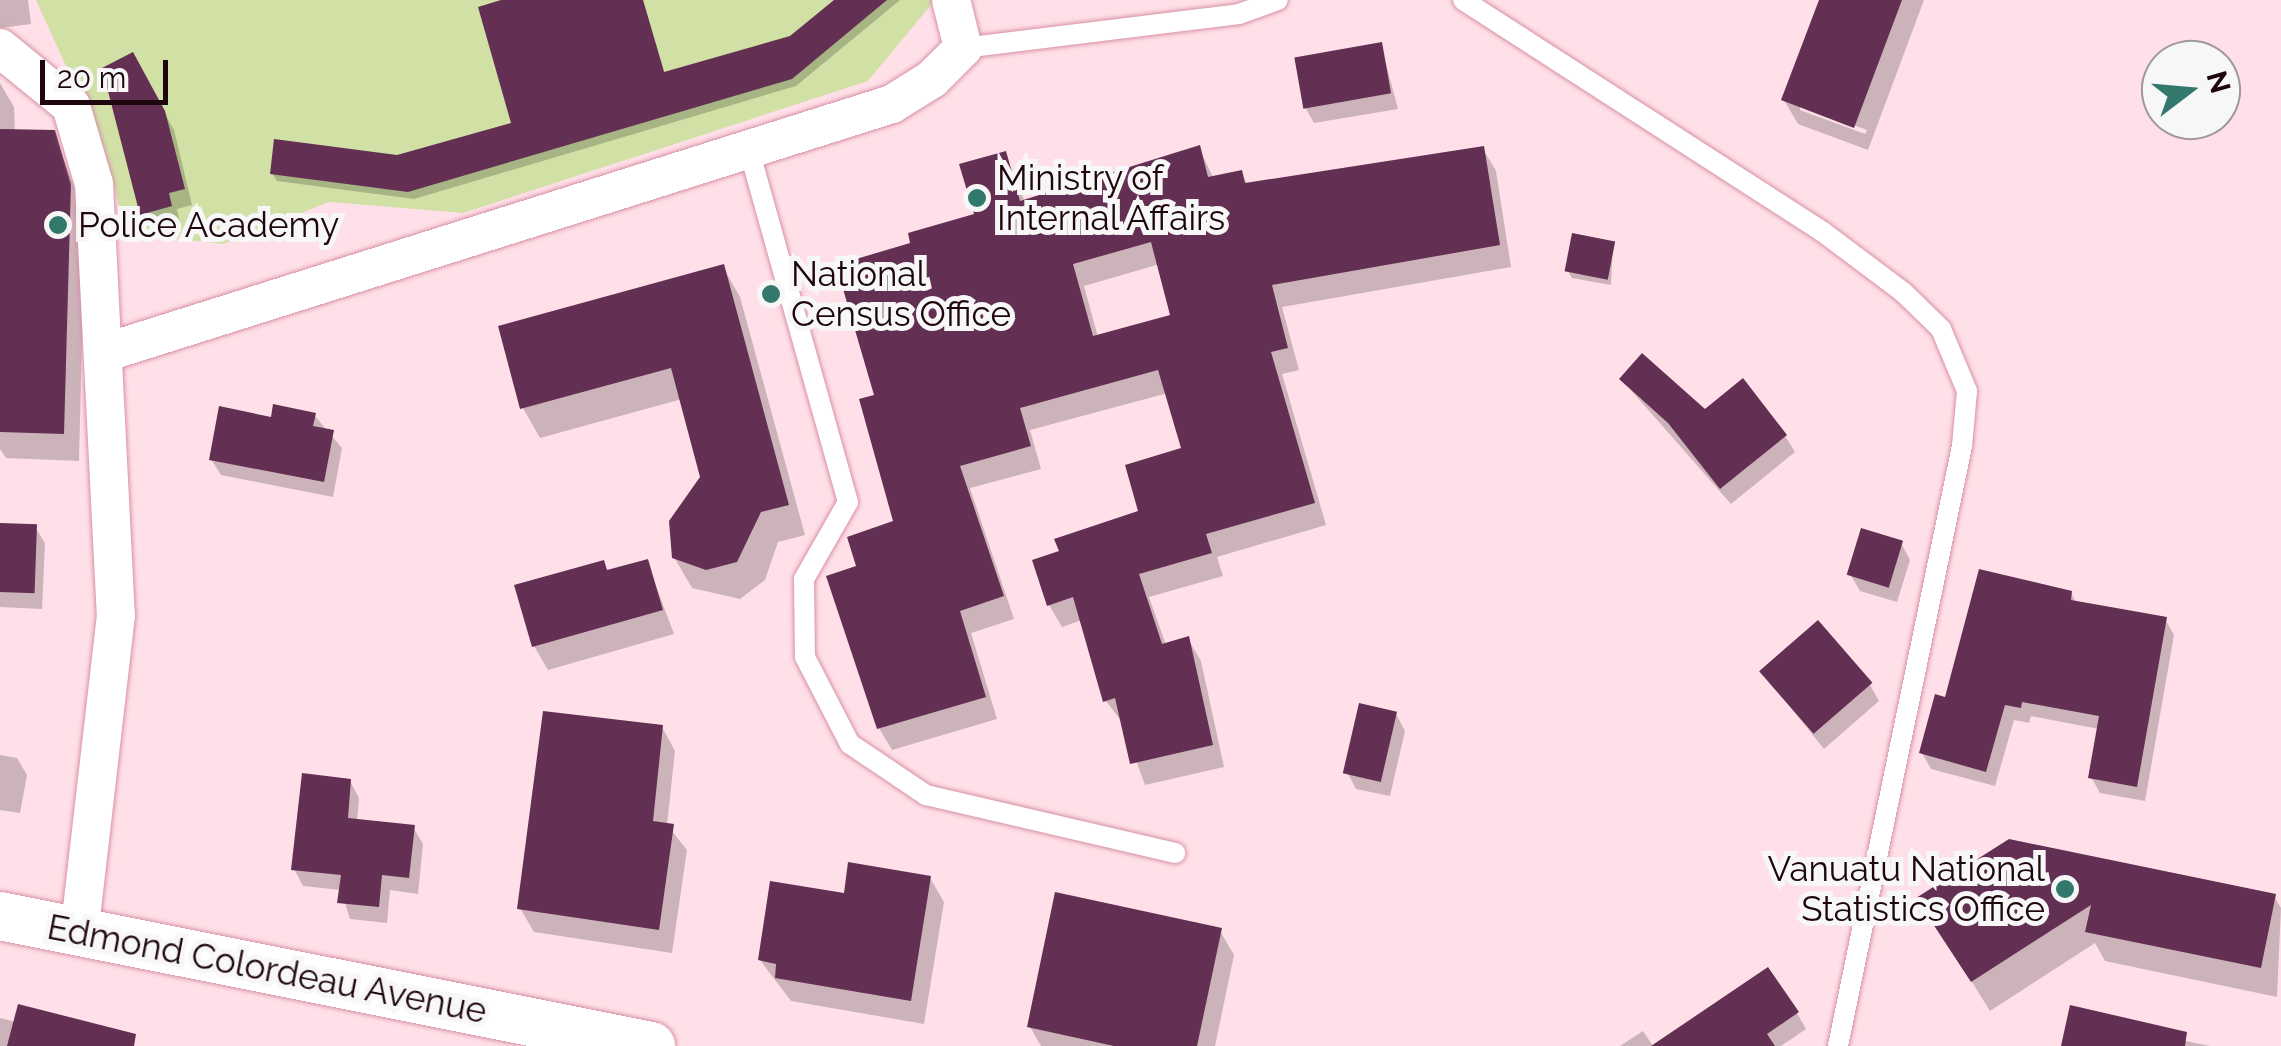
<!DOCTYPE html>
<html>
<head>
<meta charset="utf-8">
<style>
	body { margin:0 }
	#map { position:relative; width:2281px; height:1046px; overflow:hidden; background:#ffe0e8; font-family:Raleway,sans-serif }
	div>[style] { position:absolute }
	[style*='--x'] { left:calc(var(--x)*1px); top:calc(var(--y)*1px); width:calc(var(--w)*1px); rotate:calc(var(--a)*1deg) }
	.green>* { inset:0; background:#d1e1a6 }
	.shadow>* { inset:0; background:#0003 }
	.building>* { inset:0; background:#632f52; transform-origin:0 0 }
	.roads { filter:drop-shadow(0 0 2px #d791a5) drop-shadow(0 0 2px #d791a5) }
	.service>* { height:20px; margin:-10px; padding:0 10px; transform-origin:10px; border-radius:10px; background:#fff }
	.minor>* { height:38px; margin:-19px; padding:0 19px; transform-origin:19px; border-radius:19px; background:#fff }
	.tertiary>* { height:48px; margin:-24px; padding:0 24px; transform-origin:24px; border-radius:24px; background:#fff }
	.dots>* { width:28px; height:28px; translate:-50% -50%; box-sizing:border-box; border:5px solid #f7f7f7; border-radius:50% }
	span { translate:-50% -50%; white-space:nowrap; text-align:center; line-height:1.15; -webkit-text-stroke:10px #f7f7f7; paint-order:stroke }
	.poi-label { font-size:35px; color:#1e060e }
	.left { translate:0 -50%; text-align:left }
	.right { translate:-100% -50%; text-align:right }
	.street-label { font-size:35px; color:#1e060e }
	.north { position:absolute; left:2141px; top:40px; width:100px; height:100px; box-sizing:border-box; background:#f7f7f7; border:2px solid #a0979a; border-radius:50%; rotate:74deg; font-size:28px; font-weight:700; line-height:40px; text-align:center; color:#1e060e }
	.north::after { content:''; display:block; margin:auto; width:35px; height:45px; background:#33786d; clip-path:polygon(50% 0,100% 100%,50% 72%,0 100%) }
	.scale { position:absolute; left:40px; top:60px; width:128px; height:45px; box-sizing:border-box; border:5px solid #1e060e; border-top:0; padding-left:12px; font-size:30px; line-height:35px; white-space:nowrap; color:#1e060e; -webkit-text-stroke:8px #f7f7f7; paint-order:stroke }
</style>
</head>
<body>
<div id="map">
	<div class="green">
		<div style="clip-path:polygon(36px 0,935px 0,868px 81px,463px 213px,329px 202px,223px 244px,126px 233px,106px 154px)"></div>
	</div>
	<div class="shadow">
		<div style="clip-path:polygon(0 0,28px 0,31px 24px,0 28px)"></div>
		<div style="clip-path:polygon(510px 0,643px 0,665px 74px,791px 38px,837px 0,900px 0,796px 86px,414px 199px,277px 181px,272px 173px,397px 157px,514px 124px)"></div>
		<div style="clip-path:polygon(evenodd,1822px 0,1924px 0,1868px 150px,1798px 124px,1784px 100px,1822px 0,1800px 105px,1867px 130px,1865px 134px,1800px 110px,1800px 105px)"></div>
		<div style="clip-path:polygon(1381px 45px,1398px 109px,1314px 123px,1305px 107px)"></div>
		<div style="clip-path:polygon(132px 55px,174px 130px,192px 205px,177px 209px,180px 223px,152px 230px,143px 214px)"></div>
		<div style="clip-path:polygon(0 83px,14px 107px,15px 132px,53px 133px,85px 214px,79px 461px,6px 458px,0 449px)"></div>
		<div style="clip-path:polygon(evenodd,1199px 148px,1214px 179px,1241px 173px,1248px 185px,1483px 149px,1496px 171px,1511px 267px,1282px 307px,1299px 370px,1282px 374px,1326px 525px,1217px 557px,1223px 576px,1149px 597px,1166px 645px,1188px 639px,1201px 661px,1224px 767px,1145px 785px,1122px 722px,1106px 701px,1082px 620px,1062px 627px,1049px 605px,1062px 553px,1141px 512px,1184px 450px,1168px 393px,1030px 430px,1041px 469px,970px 488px,1014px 619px,971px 633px,997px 719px,892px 750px,879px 728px,859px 568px,896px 523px,878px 397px,913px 244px,977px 216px,1005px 154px,1025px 202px,1199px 148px,1160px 264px,1173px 316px,1098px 337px,1084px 286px,1160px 264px)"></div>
		<div style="clip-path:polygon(1613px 243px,1611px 285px,1572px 278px,1568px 271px)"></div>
		<div style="clip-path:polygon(723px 267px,740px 297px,805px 535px,778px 542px,765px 580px,740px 599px,692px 588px,674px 557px,703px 477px,682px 399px,540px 438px,523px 408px)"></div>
		<div style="clip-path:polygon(1622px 380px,1785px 436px,1795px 452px,1731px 504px)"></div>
		<div style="clip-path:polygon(314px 415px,342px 448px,333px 497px,221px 475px,211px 459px,273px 420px)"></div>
		<div style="clip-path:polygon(0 526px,35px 527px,45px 543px,42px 609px,0 607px)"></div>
		<div style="clip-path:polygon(1901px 543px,1910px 560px,1897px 602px,1860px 591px,1850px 574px)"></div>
		<div style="clip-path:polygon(603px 562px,608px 572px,647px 562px,674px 634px,548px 670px,534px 646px)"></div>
		<div style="clip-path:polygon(2071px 593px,2077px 604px,2165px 619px,2174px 635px,2145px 801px,2100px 793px,2091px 777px,2099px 729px,2031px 716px,2029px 723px,2014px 720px,1995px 786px,1931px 769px,1922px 753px,1947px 700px)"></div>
		<div style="clip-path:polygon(1762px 672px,1870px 685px,1879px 701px,1824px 749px)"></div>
		<div style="clip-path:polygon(1396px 714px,1405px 731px,1390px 796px,1356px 789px,1347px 772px)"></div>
		<div style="clip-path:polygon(662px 727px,675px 751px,667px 825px,687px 850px,672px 953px,534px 932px,520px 908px)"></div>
		<div style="clip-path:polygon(0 755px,17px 758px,27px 775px,20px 813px,0 810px)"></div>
		<div style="clip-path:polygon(350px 781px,359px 798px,357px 822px,413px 827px,423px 844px,418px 894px,390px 890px,387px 923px,350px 919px,341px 890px,303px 886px,294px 869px)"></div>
		<div style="clip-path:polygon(930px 878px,944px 902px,924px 1024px,791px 1001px,760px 960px,846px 896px)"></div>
		<div style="clip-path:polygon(2274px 896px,2281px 908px,2277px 997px,2105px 961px,2095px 943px,1990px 1011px,1920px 899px)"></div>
		<div style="clip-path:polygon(1220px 931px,1234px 955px,1215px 1046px,1041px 1046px,1030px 1027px)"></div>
		<div style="clip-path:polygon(1797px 1013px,1806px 1029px,1781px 1046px,1656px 1046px)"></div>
		<div style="clip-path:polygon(2070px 1017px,2210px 1046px,2064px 1046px)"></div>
		<div style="clip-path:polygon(0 1018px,16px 1022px,96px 1046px,0 1046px)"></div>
		<div style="clip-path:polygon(1643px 1031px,1653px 1046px,1620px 1046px)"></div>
	</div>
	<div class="building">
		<div style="clip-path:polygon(501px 0,643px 0,664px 72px,790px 36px,834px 0,887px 0,792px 79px,408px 192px,270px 174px,274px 139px,397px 155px,511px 123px,478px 7px)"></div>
		<div style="clip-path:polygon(1819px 0,1902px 0,1854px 128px,1781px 100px)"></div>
		<div style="left:1382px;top:42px;width:52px;height:89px;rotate:80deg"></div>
		<div style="clip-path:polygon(133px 52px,165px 111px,185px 189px,169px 193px,172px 206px,140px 215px,102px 68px)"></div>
		<div style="clip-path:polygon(0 129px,55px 130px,71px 184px,64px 434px,0 432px)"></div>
		<div style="clip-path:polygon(evenodd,1200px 145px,1208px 177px,1242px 170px,1245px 183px,1484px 146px,1500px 245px,1272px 285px,1288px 348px,1271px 352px,1315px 503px,1206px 534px,1212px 553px,1139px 574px,1162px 644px,1189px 636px,1213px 745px,1130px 764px,1115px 698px,1103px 702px,1073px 597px,1047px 606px,1032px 560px,1059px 551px,1054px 539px,1138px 511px,1125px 465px,1181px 448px,1158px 370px,1020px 408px,1031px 446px,960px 466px,1004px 596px,960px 611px,986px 697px,877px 729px,826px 576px,856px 566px,847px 537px,893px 521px,859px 399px,874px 395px,836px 265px,910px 243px,908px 233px,974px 214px,959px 164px,1006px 151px,1020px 201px,1200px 145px,1151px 242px,1170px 315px,1093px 336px,1073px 264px,1151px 242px)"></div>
		<div style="left:1572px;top:233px;width:44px;height:39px;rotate:11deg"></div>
		<div style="clip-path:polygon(724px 264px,789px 505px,761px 512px,737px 562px,706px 570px,672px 558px,669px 521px,700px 477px,671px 368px,520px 409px,498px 326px)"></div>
		<div style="clip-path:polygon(1642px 353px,1705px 409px,1743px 378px,1787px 435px,1720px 489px,1668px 423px,1619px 379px)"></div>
		<div style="clip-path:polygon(273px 404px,316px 413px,313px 426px,334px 430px,324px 482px,209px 460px,219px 406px,271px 417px)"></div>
		<div style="left:0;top:523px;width:37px;height:69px;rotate:2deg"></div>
		<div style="left:1861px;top:528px;width:44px;height:49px;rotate:17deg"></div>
		<div style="clip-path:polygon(648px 559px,663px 610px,532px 647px,514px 585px,604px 560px,607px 570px)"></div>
		<div style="clip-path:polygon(1979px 569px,2072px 591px,2071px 600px,2167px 617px,2137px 787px,2088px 778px,2099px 716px,2022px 702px,2021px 708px,2005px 705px,1986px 772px,1919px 753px,1935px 694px,1945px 697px)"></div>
		<div style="left:1818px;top:620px;width:83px;height:78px;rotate:49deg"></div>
		<div style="left:1359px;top:703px;width:39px;height:72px;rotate:13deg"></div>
		<div style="clip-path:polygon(543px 711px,663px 725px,653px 821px,674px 824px,659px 930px,517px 909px)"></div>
		<div style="clip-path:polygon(302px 773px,351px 779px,348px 818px,415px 825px,409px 878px,382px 875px,379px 907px,337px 903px,341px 875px,291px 870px)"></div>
		<div style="clip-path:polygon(2009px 839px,2276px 894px,2261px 968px,2085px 932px,2091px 905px,1971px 982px,1916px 898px)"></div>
		<div style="clip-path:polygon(848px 862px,931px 876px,911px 1001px,775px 978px,776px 964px,758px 960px,770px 881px,844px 893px)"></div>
		<div style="clip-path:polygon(1055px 892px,1222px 928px,1197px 1046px,1114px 1046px,1027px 1027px)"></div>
		<div style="clip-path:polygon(1768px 967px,1799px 1012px,1767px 1034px,1775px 1046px,1651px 1046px)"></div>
		<div style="clip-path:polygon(18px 1004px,136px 1034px,134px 1046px,7px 1046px)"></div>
		<div style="clip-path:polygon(2070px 1005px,2187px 1032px,2185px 1046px,2061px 1046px)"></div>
	</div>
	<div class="roads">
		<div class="service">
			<div style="--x:1463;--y:0;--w:428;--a:32.8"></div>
			<div style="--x:1823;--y:232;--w:100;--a:36.9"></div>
			<div style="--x:1903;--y:292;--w:53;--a:44.2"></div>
			<div style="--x:1941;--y:329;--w:67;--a:67.2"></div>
			<div style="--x:1967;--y:391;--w:55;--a:95.2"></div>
			<div style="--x:1962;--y:446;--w:613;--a:101.68"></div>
			<div style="--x:963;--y:48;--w:278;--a:-7"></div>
			<div style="--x:1239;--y:14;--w:41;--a:-19.7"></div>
			<div style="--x:749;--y:150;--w:366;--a:74.3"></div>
			<div style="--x:848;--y:502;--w:89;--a:119.7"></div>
			<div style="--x:804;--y:579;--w:78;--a:89.3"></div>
			<div style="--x:805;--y:657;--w:98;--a:62.7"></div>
			<div style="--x:850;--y:744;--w:92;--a:33.9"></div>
			<div style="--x:926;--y:795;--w:256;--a:13.1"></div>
		</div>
		<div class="minor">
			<div style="--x:0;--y:48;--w:92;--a:39.2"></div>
			<div style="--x:71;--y:106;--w:81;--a:73.6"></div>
			<div style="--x:94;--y:184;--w:432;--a:87.1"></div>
			<div style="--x:116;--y:615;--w:320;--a:96.6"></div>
			<div style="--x:107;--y:352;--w:823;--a:-17.53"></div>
			<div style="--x:892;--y:104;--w:47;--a:-32"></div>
			<div style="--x:932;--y:79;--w:44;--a:-45"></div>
			<div style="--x:963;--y:48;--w:49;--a:-104"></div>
		</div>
		<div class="tertiary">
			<div style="--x:0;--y:916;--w:664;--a:11.29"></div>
		</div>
	</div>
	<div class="dots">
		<div style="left:977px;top:198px;background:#33786d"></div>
		<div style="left:58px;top:225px;background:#33786d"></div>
		<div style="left:771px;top:294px;background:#33786d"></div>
		<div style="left:2065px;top:889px;background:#33786d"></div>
	</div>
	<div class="poi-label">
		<span class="left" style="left:997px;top:198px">Ministry of<br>Internal Affairs</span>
		<span class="left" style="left:78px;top:225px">Police Academy</span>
		<span class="left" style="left:791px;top:294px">National<br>Census Office</span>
		<span class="right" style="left:2045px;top:889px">Vanuatu National<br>Statistics Office</span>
	</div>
	<div class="street-label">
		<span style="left:267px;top:969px;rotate:11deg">Edmond Colordeau Avenue</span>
	</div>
	<div class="north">N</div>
	<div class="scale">20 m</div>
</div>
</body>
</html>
